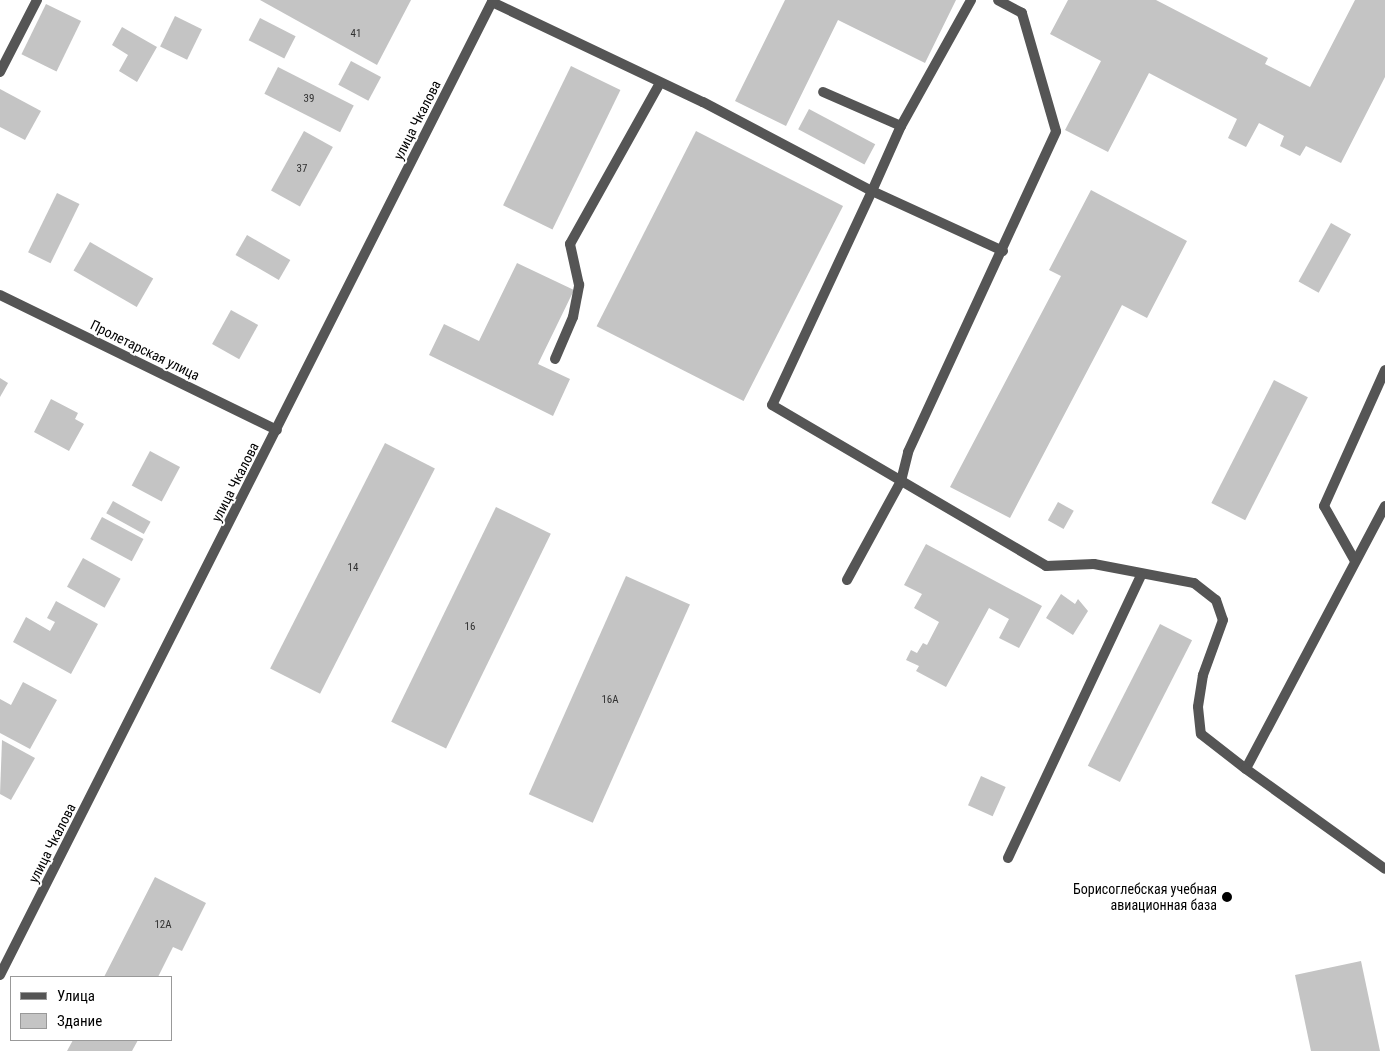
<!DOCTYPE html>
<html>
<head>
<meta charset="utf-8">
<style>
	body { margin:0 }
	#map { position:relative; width:1385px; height:1051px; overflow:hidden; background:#fff; font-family:"Roboto Condensed",sans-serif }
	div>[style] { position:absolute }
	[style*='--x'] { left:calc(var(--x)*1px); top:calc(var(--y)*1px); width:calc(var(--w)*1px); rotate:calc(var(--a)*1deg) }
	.building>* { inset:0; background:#c4c4c4; transform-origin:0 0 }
	.service>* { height:10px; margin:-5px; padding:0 5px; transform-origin:5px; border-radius:5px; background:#555 }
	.minor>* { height:10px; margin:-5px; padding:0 5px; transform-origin:5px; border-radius:5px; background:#555 }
	.tertiary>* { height:10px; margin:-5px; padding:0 5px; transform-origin:5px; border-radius:5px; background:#555 }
	.dots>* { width:14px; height:14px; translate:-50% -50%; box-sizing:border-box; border:2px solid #fff; border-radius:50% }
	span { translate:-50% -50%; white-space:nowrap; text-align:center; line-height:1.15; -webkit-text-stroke:4px #fff; paint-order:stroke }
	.number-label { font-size:11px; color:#313131 }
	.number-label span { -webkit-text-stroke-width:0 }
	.street-label { font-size:14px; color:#000 }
	.poi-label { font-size:14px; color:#000 }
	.right { translate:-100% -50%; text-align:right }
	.legend { position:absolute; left:10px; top:976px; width:162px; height:65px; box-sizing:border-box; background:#fff; border:1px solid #999; margin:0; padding:6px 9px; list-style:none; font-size:15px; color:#000 }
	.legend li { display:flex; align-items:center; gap:10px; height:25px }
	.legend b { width:25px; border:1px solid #999 }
</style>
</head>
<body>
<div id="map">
	<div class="building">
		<div style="clip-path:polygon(260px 0,411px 0,377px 65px)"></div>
		<div style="clip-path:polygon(785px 0,956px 0,925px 63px,838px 20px,786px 126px,735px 101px)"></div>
		<div style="clip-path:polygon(1068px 0,1156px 0,1268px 58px,1265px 64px,1310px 87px,1355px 0,1385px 0,1385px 77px,1341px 163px,1306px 146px,1300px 156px,1280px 146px,1284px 136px,1259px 123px,1246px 147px,1228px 138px,1237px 119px,1149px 73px,1108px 152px,1065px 130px,1101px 61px,1050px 34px)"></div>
		<div style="left:46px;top:4px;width:39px;height:56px;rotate:26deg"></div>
		<div style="left:175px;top:16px;width:30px;height:34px;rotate:26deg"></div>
		<div style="left:260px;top:18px;width:40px;height:25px;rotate:27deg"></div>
		<div style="clip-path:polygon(122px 27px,157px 47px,137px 82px,119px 71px,128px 55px,112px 45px)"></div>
		<div style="left:351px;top:61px;width:34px;height:27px;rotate:28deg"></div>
		<div style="left:571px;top:66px;width:55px;height:155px;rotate:26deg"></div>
		<div style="left:278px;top:67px;width:85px;height:30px;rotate:27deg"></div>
		<div style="clip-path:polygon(0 89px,41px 111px,25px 140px,0 127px)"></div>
		<div style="left:809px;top:109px;width:75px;height:23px;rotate:28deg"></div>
		<div style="left:304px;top:131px;width:33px;height:68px;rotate:29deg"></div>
		<div style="left:696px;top:131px;width:165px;height:219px;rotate:27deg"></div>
		<div style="clip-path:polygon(1091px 190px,1187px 241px,1147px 318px,1122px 305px,1010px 518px,950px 487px,1061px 276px,1049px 270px)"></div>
		<div style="left:57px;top:193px;width:25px;height:66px;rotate:26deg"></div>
		<div style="left:1331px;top:223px;width:23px;height:67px;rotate:29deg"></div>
		<div style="left:247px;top:235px;width:50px;height:23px;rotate:30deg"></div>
		<div style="left:90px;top:242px;width:73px;height:33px;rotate:30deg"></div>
		<div style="clip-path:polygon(517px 263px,574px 290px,538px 364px,570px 379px,553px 416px,429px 355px,444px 324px,479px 341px)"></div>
		<div style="left:231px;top:310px;width:31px;height:39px;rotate:29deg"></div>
		<div style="clip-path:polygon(0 378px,8px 383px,0 397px)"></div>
		<div style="left:1274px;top:380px;width:38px;height:138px;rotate:27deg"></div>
		<div style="clip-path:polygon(51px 399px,78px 413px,75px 419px,84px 424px,69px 451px,34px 432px)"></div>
		<div style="left:385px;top:443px;width:56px;height:253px;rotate:27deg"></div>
		<div style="left:150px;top:451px;width:34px;height:39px;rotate:28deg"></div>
		<div style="left:113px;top:501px;width:43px;height:14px;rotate:29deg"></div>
		<div style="left:1058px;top:502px;width:18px;height:21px;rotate:29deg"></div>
		<div style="left:496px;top:507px;width:61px;height:239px;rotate:26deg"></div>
		<div style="left:102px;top:517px;width:47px;height:25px;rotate:28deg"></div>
		<div style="clip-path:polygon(926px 544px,1042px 606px,1019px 648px,999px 638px,1009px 619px,989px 608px,946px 687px,916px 671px,919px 666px,906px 660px,911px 650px,917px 653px,923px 643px,927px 645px,939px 622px,914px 608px,922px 594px,904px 585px)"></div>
		<div style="left:83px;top:558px;width:43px;height:33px;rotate:29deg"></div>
		<div style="left:626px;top:576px;width:70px;height:239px;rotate:24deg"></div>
		<div style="clip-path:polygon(1061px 594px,1075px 604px,1078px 599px,1088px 611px,1073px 635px,1046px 618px)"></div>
		<div style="clip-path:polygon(56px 601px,98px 624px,71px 674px,13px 642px,26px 617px,50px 631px,55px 622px,47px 618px)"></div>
		<div style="left:1160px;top:624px;width:36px;height:159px;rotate:27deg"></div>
		<div style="clip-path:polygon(23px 682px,57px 700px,30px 749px,0 733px,0 699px,11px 705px)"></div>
		<div style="clip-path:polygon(2px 740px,35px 758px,11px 800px,0 794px)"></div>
		<div style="left:981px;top:776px;width:27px;height:32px;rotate:24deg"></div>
		<div style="clip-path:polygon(155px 877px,206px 903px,182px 951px,173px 947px,158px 977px,104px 977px)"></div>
		<div style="clip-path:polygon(1361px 961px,1380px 1051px,1311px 1051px,1295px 975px)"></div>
		<div style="clip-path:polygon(73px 1040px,138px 1040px,132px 1051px,67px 1051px)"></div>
	</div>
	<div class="service">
		<div style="--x:492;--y:2;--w:233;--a:25.4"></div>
		<div style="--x:703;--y:102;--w:191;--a:27.8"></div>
		<div style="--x:872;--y:191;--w:71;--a:-66"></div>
		<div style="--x:901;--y:126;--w:85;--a:-156.4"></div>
		<div style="--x:901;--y:126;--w:144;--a:-60.9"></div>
		<div style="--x:1003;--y:251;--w:144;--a:-155.4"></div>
		<div style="--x:872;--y:191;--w:236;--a:115"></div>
		<div style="--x:772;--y:405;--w:318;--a:30.4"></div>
		<div style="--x:1046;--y:566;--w:48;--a:-2.4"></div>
		<div style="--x:1094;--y:564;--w:102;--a:10.8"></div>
		<div style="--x:1194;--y:583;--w:28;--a:38"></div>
		<div style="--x:1216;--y:600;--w:21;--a:71"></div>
		<div style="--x:1223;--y:620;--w:59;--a:110"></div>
		<div style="--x:1203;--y:675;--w:32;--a:99"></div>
		<div style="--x:1198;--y:707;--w:27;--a:84"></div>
		<div style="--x:1201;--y:734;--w:57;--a:37.9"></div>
		<div style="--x:555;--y:359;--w:46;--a:-66.8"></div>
		<div style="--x:573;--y:317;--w:33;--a:-79"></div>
		<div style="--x:579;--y:285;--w:42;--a:-102.4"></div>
		<div style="--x:570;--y:244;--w:184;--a:-60.8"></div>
		<div style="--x:1385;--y:506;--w:297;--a:117.9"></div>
		<div style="--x:1246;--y:769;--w:171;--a:35.7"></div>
		<div style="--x:1355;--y:561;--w:63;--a:-119.4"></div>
		<div style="--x:1324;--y:506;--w:149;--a:-65.8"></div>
		<div style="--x:847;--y:580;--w:113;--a:-61.4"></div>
		<div style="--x:901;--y:481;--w:30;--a:-76"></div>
		<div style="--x:908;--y:452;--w:353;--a:-65.2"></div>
		<div style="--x:1056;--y:131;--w:123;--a:-106.1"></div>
		<div style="--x:1022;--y:13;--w:27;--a:-152"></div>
		<div style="--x:1008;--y:858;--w:313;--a:-64.8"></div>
	</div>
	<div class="minor">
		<div style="--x:0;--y:72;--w:81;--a:-62.8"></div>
	</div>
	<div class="tertiary">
		<div style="--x:0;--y:295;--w:308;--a:26"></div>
		<div style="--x:0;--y:975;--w:1093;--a:-63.18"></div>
	</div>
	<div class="dots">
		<div style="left:1227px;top:897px;background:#000"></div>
	</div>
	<div class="number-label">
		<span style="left:356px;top:34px">41</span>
		<span style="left:309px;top:99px">39</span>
		<span style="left:302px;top:169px">37</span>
		<span style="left:353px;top:568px">14</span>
		<span style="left:470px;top:627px">16</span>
		<span style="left:610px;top:700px">16А</span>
		<span style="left:163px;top:925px">12А</span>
	</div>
	<div class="street-label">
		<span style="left:417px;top:120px;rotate:-63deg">улица Чкалова</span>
		<span style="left:145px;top:350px;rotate:26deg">Пролетарская улица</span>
		<span style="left:235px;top:482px;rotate:-63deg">улица Чкалова</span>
		<span style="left:52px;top:843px;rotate:-63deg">улица Чкалова</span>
	</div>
	<div class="poi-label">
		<span class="right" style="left:1217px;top:897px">Борисоглебская учебная<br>авиационная база</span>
	</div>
	<ul class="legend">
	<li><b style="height:6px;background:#555"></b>Улица</li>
	<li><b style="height:14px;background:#c4c4c4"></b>Здание</li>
	</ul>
</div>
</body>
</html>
